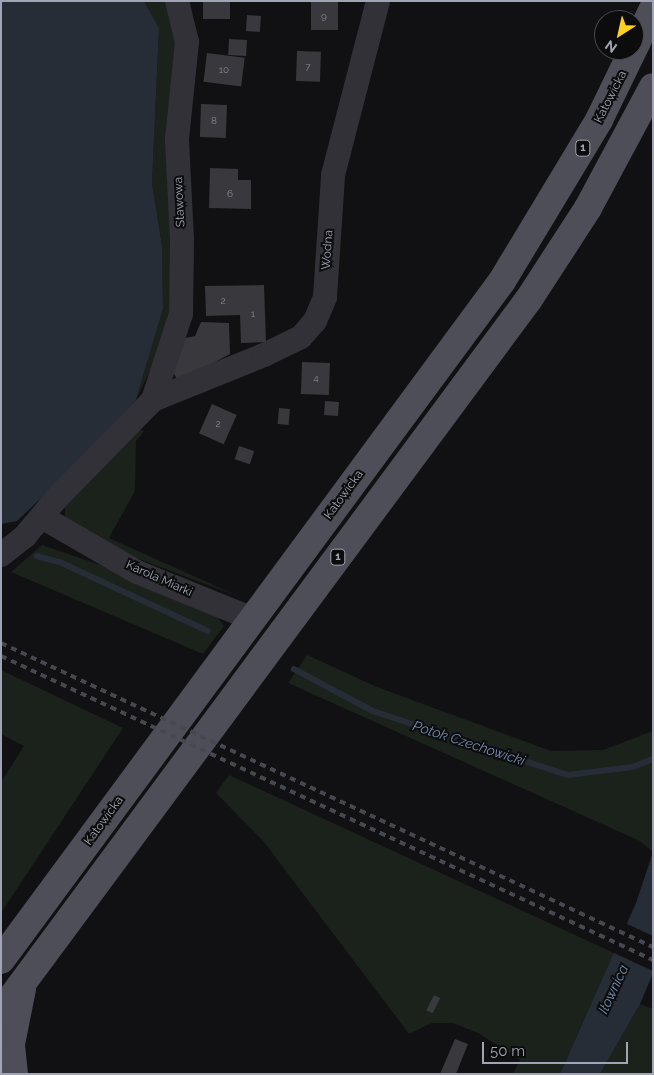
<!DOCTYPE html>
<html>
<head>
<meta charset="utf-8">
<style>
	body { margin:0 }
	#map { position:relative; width:654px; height:1075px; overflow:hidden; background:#111012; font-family:Raleway,sans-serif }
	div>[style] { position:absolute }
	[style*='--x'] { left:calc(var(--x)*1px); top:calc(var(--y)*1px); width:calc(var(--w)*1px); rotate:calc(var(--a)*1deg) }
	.green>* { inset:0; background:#1b221c }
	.water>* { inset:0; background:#262d37 }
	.pier>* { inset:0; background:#111012 }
	.stream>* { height:5.5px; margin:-2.75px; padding:0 2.75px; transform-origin:2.75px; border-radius:2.75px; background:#262d37 }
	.building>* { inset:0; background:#38383d; transform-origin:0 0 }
	.street>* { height:24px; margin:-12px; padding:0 12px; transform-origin:12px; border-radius:12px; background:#313137 }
	.primary>* { height:28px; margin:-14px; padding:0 14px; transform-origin:14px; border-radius:14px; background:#4d4e57 }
	.rail>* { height:4px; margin-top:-2px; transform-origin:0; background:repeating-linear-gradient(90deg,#46474f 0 6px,transparent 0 11px) }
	span { translate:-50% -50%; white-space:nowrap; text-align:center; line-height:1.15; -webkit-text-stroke:4px #0c0c0d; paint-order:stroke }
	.number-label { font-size:10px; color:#878996 }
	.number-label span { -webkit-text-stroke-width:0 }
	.shield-label span { padding:1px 4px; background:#0c0c0d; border:1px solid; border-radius:4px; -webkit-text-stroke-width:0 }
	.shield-label { font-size:11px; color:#a1a4b4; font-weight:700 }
	.street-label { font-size:12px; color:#a1a4b4 }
	.water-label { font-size:14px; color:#748db3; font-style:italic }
	.frame { position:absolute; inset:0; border:2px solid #a1a4b4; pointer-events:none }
	.north { position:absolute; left:594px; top:10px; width:50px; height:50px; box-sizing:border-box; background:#0c0c0d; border:1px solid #484950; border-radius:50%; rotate:215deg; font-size:14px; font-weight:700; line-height:20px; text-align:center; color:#a1a4b4 }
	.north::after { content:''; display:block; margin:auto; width:18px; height:22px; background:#ffd11c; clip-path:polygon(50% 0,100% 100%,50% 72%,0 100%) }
	.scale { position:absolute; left:482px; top:1042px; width:146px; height:22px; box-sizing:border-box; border:2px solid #a1a4b4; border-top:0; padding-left:6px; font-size:15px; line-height:18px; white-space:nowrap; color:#a1a4b4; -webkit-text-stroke:4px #0c0c0d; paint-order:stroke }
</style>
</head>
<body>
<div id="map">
	<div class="green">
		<div style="clip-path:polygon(144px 1px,169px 1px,178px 42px,175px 276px,167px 335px,136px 400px,163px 309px,162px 246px,152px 183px,159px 28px)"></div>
		<div style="clip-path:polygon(139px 429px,144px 431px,136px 441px,135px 491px,109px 538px,240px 597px,91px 541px,65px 519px,65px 507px)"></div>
		<div style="clip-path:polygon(42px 545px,127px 574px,216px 615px,224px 626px,203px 654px,11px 572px)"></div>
		<div style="clip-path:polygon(307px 655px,377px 687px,551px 751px,603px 750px,653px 731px,653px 852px,640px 841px,288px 683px)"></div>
		<div style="clip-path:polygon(1px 670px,123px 728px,1px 913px,1px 782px,24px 746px,1px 734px)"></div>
		<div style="clip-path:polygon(229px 775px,614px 953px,560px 1074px,513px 1074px,520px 1060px,480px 1034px,453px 1023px,432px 1023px,409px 1034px,264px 842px,216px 793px)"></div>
		<div style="clip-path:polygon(640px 1004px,653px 1009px,653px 1074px,600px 1074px)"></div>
	</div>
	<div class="water">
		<div style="clip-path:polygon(1px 1px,144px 1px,159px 28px,152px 183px,162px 246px,163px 309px,136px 400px,76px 465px,17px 521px,1px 524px)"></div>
		<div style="clip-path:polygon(653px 852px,653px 973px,640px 1004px,600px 1074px,560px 1074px,636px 903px)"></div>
	</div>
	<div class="pier">
		<div style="clip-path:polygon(625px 923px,653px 936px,653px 971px,612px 952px)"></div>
	</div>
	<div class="stream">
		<div style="--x:37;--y:556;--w:24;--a:15"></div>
		<div style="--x:60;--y:562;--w:163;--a:25"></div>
		<div style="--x:294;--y:669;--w:89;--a:28"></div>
		<div style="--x:373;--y:711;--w:205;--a:18.2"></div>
		<div style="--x:568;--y:775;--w:65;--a:-7"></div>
		<div style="--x:633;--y:767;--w:22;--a:-22"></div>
	</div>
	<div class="building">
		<div style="left:203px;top:1px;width:27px;height:18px"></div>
		<div style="left:311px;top:1px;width:27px;height:29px"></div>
		<div style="left:247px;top:15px;width:14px;height:16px;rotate:4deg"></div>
		<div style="left:229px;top:39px;width:18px;height:16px;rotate:3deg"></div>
		<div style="left:297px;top:51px;width:24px;height:30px;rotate:2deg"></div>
		<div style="left:207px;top:53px;width:38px;height:29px;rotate:7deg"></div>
		<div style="left:201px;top:104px;width:26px;height:33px;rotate:2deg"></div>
		<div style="clip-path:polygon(210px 168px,238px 169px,238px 180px,251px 180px,251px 209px,209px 208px)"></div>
		<div style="clip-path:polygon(264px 285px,266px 342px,241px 343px,240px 315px,206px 316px,205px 286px)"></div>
		<div style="clip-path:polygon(201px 322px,229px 323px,230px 354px,178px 382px,172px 369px,181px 339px,195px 336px)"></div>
		<div style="left:302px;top:362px;width:28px;height:32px;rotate:2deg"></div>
		<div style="left:325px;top:401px;width:14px;height:14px;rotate:4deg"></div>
		<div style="left:212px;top:404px;width:27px;height:32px;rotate:24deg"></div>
		<div style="left:279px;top:408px;width:11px;height:16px;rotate:5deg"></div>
		<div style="left:239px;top:446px;width:16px;height:14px;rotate:18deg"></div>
		<div style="left:434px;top:995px;width:7px;height:17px;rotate:27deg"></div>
		<div style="clip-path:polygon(455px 1039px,468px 1044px,456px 1074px,440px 1074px)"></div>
	</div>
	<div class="street">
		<div style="--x:153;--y:400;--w:90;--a:-72"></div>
		<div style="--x:181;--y:314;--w:75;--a:-89.2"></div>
		<div style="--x:182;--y:239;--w:100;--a:-92.9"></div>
		<div style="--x:177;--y:139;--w:98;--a:-84.1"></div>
		<div style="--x:187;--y:42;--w:42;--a:-103.7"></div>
		<div style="--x:42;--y:517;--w:110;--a:30.1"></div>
		<div style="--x:137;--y:572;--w:125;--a:22.1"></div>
		<div style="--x:1;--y:555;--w:31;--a:-38"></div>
		<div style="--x:25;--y:536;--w:48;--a:-50"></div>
		<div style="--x:56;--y:499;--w:139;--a:-45.6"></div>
		<div style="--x:153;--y:400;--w:120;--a:-22.1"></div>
		<div style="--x:264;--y:355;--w:41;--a:-25.9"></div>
		<div style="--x:301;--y:337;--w:21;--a:-49"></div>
		<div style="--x:315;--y:321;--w:26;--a:-67"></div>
		<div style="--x:325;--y:297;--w:122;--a:-86.2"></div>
		<div style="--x:333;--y:175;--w:180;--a:-75.5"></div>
	</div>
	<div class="primary">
		<div style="--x:1;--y:960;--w:844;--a:-53.58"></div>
		<div style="--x:502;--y:281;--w:188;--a:-58.9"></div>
		<div style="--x:599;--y:120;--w:123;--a:-64.1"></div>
		<div style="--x:1;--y:1012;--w:887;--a:-53.48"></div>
		<div style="--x:529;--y:299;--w:108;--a:-57"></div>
		<div style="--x:588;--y:208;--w:137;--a:-61.8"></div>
		<div style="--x:14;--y:1074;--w:30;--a:-96"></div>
		<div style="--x:11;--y:1044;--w:56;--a:-78.7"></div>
	</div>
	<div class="rail">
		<div style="--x:1;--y:643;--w:719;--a:25"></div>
		<div style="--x:1;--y:656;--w:719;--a:25"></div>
	</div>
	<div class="number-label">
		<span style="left:324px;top:16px">9</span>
		<span style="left:308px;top:67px">7</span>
		<span style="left:224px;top:70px">10</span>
		<span style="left:214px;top:121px">8</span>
		<span style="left:230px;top:194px">6</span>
		<span style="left:223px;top:301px">2</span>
		<span style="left:253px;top:314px">1</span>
		<span style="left:316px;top:378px">4</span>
		<span style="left:218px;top:424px">2</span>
	</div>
	<div class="shield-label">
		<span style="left:583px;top:148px">1</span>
		<span style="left:338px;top:557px">1</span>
	</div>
	<div class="street-label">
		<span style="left:611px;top:97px;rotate:-63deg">Katowicka</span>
		<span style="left:180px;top:202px;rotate:-93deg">Stawowa</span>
		<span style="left:328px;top:250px;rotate:-86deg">Wodna</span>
		<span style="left:344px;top:495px;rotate:-54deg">Katowicka</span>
		<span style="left:159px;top:579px;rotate:24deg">Karola Miarki</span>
		<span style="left:104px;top:821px;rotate:-54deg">Katowicka</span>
	</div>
	<div class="water-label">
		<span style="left:469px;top:743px;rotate:18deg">Potok Czechowicki</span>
		<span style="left:613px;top:989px;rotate:-65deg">Iłownica</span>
	</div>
	<div class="frame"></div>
	<div class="north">N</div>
	<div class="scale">50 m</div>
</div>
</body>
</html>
